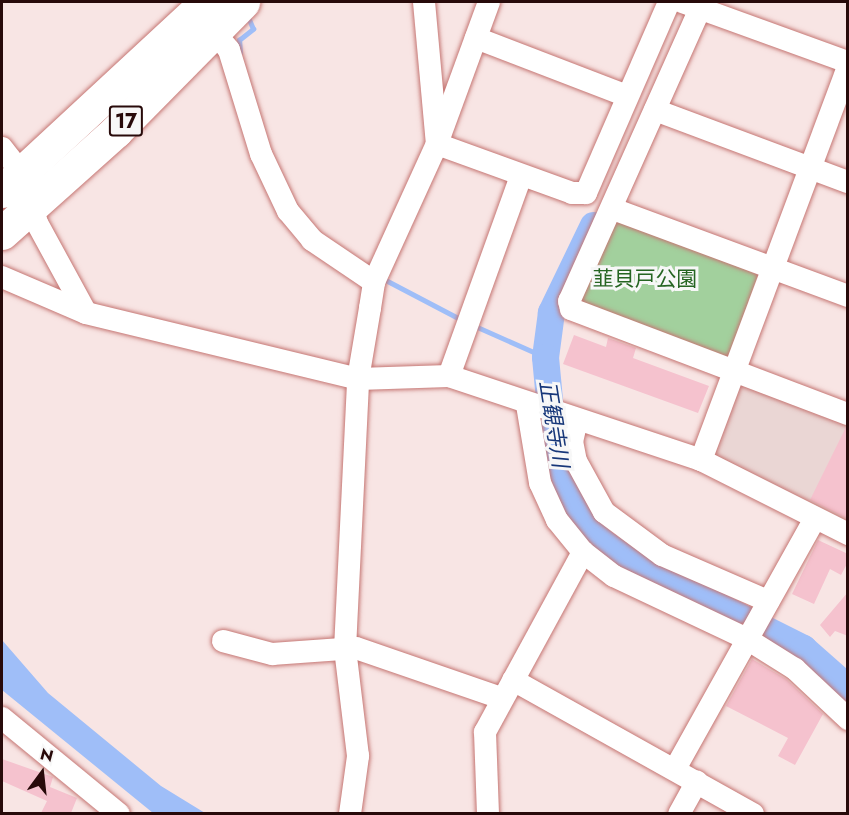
<!DOCTYPE html>
<html>
<head>
<meta charset="utf-8">
<style>
	body { margin:0 }
	#map { position:relative; width:849px; height:815px; overflow:hidden; background:#f8e5e4; font-family:Jost,"Noto Sans JP",sans-serif }
	div>[style] { position:absolute }
	[style*='--x'] { left:calc(var(--x)*1px); top:calc(var(--y)*1px); width:calc(var(--w)*1px); rotate:calc(var(--a)*1deg) }
	.built>* { inset:0; background:#ead6d4 }
	.green>* { inset:0; background:#a2d09d }
	.water>* { inset:0; background:#9fbef8 }
	.stream>* { height:4.5px; margin:-2.25px; padding:0 2.25px; transform-origin:2.25px; border-radius:2.25px; background:#9fbef8 }
	.river>* { height:27px; margin:-13.5px; padding:0 13.5px; transform-origin:13.5px; border-radius:13.5px; background:#9fbef8 }
	.building>* { inset:0; background:#f5c2ce }
	.roads { filter:drop-shadow(0 0 2px #c57673) drop-shadow(0 0 2px #c57673) }
	.minor>* { height:22px; margin:-11px; padding:0 11px; transform-origin:11px; border-radius:11px; background:#fff }
	.highway>* { height:33px; margin:-16.5px; padding:0 16.5px; transform-origin:16.5px; border-radius:16.5px; background:#fff }
	span { translate:-50% -50%; white-space:nowrap; text-align:center; line-height:1.15; -webkit-text-stroke:6px #f7f7f7; paint-order:stroke }
	.shield-label span { padding:2px 4px; background:#f7f7f7; border:2px solid; border-radius:4px; -webkit-text-stroke-width:0 }
	.shield-label { font-size:20px; color:#280a0a; font-weight:700 }
	.park-label { font-size:21px; color:#266522 }
	.water-label { font-size:22px; color:#173779; font-style:italic }
	.frame { position:absolute; inset:0; border:3px solid #280a0a; pointer-events:none }
	.north { position:absolute; left:12px; top:743px; width:60px; height:60px; -webkit-text-stroke:4px #f7f7f7; paint-order:stroke; rotate:15deg; font-size:16px; font-weight:700; line-height:24px; text-align:center; color:#280a0a }
	.north::after { content:''; display:block; margin:auto; width:21px; height:27px; background:#280a0a; clip-path:polygon(50% 0,100% 100%,50% 72%,0 100%) }
</style>
</head>
<body>
<div id="map">
	<div class="built">
		<div style="clip-path:polygon(746px 384px,847px 421px,847px 526px,718px 461px,715px 449px,737px 387px)"></div>
	</div>
	<div class="green">
		<div style="clip-path:polygon(622px 218px,758px 275px,729px 356px,721px 359px,584px 309px,579px 298px,613px 222px)"></div>
	</div>
	<div class="water">
		<div style="clip-path:polygon(2px 640px,48px 693px,161px 786px,205px 813px,153px 813px,2px 690px)"></div>
	</div>
	<div class="stream">
		<div style="--x:240;--y:53;--w:13;--a:-94"></div>
		<div style="--x:239;--y:40;--w:18;--a:-38"></div>
		<div style="--x:253;--y:29;--w:15;--a:-113"></div>
		<div style="--x:382;--y:278;--w:90;--a:27.7"></div>
		<div style="--x:473;--y:325;--w:79;--a:24"></div>
	</div>
	<div class="river">
		<div style="--x:593;--y:225;--w:97;--a:115.8"></div>
		<div style="--x:551;--y:312;--w:45;--a:97.6"></div>
		<div style="--x:545;--y:357;--w:84;--a:84.6"></div>
		<div style="--x:553;--y:441;--w:71;--a:72.8"></div>
		<div style="--x:574;--y:509;--w:40;--a:50"></div>
		<div style="--x:600;--y:540;--w:37;--a:35"></div>
		<div style="--x:630;--y:561;--w:194;--a:26.7"></div>
		<div style="--x:803;--y:648;--w:60;--a:41.6"></div>
	</div>
	<div class="building">
		<div style="clip-path:polygon(574px 335px,606px 347px,608px 338px,636px 348px,633px 358px,709px 386px,698px 413px,563px 364px)"></div>
		<div style="clip-path:polygon(846px 427px,848px 427px,848px 519px,810px 500px)"></div>
		<div style="clip-path:polygon(818px 540px,848px 554px,848px 562px,841px 575px,830px 569px,814px 604px,792px 594px)"></div>
		<div style="clip-path:polygon(848px 592px,848px 636px,835px 631px,830px 637px,820px 625px)"></div>
		<div style="clip-path:polygon(752px 659px,786px 679px,823px 714px,795px 765px,778px 756px,788px 738px,726px 706px)"></div>
		<div style="clip-path:polygon(2px 759px,53px 777px,50px 787px,77px 798px,71px 813px,41px 813px,47px 801px,2px 781px)"></div>
	</div>
	<div class="roads">
		<div class="minor">
			<div style="--x:424;--y:2;--w:143;--a:84.8"></div>
			<div style="--x:437;--y:144;--w:144;--a:19.9"></div>
			<div style="--x:572;--y:193;--w:14;--a:0"></div>
			<div style="--x:586;--y:193;--w:208;--a:-66.5"></div>
			<div style="--x:682;--y:2;--w:177;--a:19.9"></div>
			<div style="--x:703;--y:2;--w:328;--a:114.1"></div>
			<div style="--x:569;--y:301;--w:8;--a:76"></div>
			<div style="--x:571;--y:309;--w:296;--a:20.8"></div>
			<div style="--x:214;--y:32;--w:23;--a:50"></div>
			<div style="--x:229;--y:50;--w:109;--a:72.9"></div>
			<div style="--x:261;--y:154;--w:63;--a:64.7"></div>
			<div style="--x:288;--y:211;--w:38;--a:50"></div>
			<div style="--x:312;--y:240;--w:75;--a:34.1"></div>
			<div style="--x:476;--y:38;--w:162;--a:21"></div>
			<div style="--x:655;--y:110;--w:206;--a:20.5"></div>
			<div style="--x:2;--y:148;--w:33;--a:52"></div>
			<div style="--x:22;--y:174;--w:51;--a:73"></div>
			<div style="--x:37;--y:223;--w:102;--a:61.4"></div>
			<div style="--x:86;--y:313;--w:280;--a:13.6"></div>
			<div style="--x:358;--y:379;--w:91;--a:-1.9"></div>
			<div style="--x:449;--y:376;--w:266;--a:18.4"></div>
			<div style="--x:701;--y:460;--w:165;--a:26.7"></div>
			<div style="--x:613;--y:209;--w:251;--a:20.3"></div>
			<div style="--x:2;--y:277;--w:91;--a:23.2"></div>
			<div style="--x:449;--y:376;--w:213;--a:-70.2"></div>
			<div style="--x:527;--y:405;--w:79;--a:80.5"></div>
			<div style="--x:540;--y:483;--w:41;--a:65.3"></div>
			<div style="--x:557;--y:520;--w:41;--a:50.9"></div>
			<div style="--x:583;--y:552;--w:39;--a:38"></div>
			<div style="--x:614;--y:576;--w:147;--a:25.3"></div>
			<div style="--x:747;--y:639;--w:57;--a:32"></div>
			<div style="--x:795;--y:669;--w:73;--a:43.3"></div>
			<div style="--x:577;--y:420;--w:22;--a:103"></div>
			<div style="--x:572;--y:441;--w:20;--a:79"></div>
			<div style="--x:576;--y:461;--w:58;--a:61.2"></div>
			<div style="--x:604;--y:512;--w:72;--a:36.6"></div>
			<div style="--x:662;--y:555;--w:116;--a:23.5"></div>
			<div style="--x:701;--y:460;--w:420;--a:-69.5"></div>
			<div style="--x:223;--y:641;--w:51;--a:14.9"></div>
			<div style="--x:272;--y:654;--w:84;--a:-4.1"></div>
			<div style="--x:356;--y:648;--w:153;--a:19"></div>
			<div style="--x:513;--y:680;--w:275;--a:29.2"></div>
			<div style="--x:2;--y:718;--w:151;--a:39.4"></div>
			<div style="--x:675;--y:769;--w:287;--a:-60.8"></div>
			<div style="--x:350;--y:814;--w:59;--a:-82.1"></div>
			<div style="--x:358;--y:756;--w:108;--a:-96.9"></div>
			<div style="--x:345;--y:649;--w:270;--a:-87.2"></div>
			<div style="--x:358;--y:379;--w:72;--a:-80.4"></div>
			<div style="--x:370;--y:308;--w:26;--a:-81"></div>
			<div style="--x:374;--y:282;--w:152;--a:-65.5"></div>
			<div style="--x:437;--y:144;--w:151;--a:-69.9"></div>
			<div style="--x:488;--y:814;--w:82;--a:-92.1"></div>
			<div style="--x:485;--y:732;--w:205;--a:-61.4"></div>
			<div style="--x:679;--y:814;--w:37;--a:-61"></div>
		</div>
		<div class="highway">
			<div style="--x:2;--y:191;--w:278;--a:-42.8"></div>
			<div style="--x:2;--y:233;--w:153;--a:-41.8"></div>
			<div style="--x:116;--y:131;--w:181;--a:-45.4"></div>
		</div>
	</div>
	<div class="shield-label">
		<span style="left:126px;top:121px">17</span>
	</div>
	<div class="park-label">
		<span style="left:645px;top:279px">韮貝戸公園</span>
	</div>
	<div class="water-label">
		<span style="left:554px;top:424px;rotate:81deg">正観寺川</span>
	</div>
	<div class="frame"></div>
	<div class="north">N</div>
</div>
</body>
</html>
